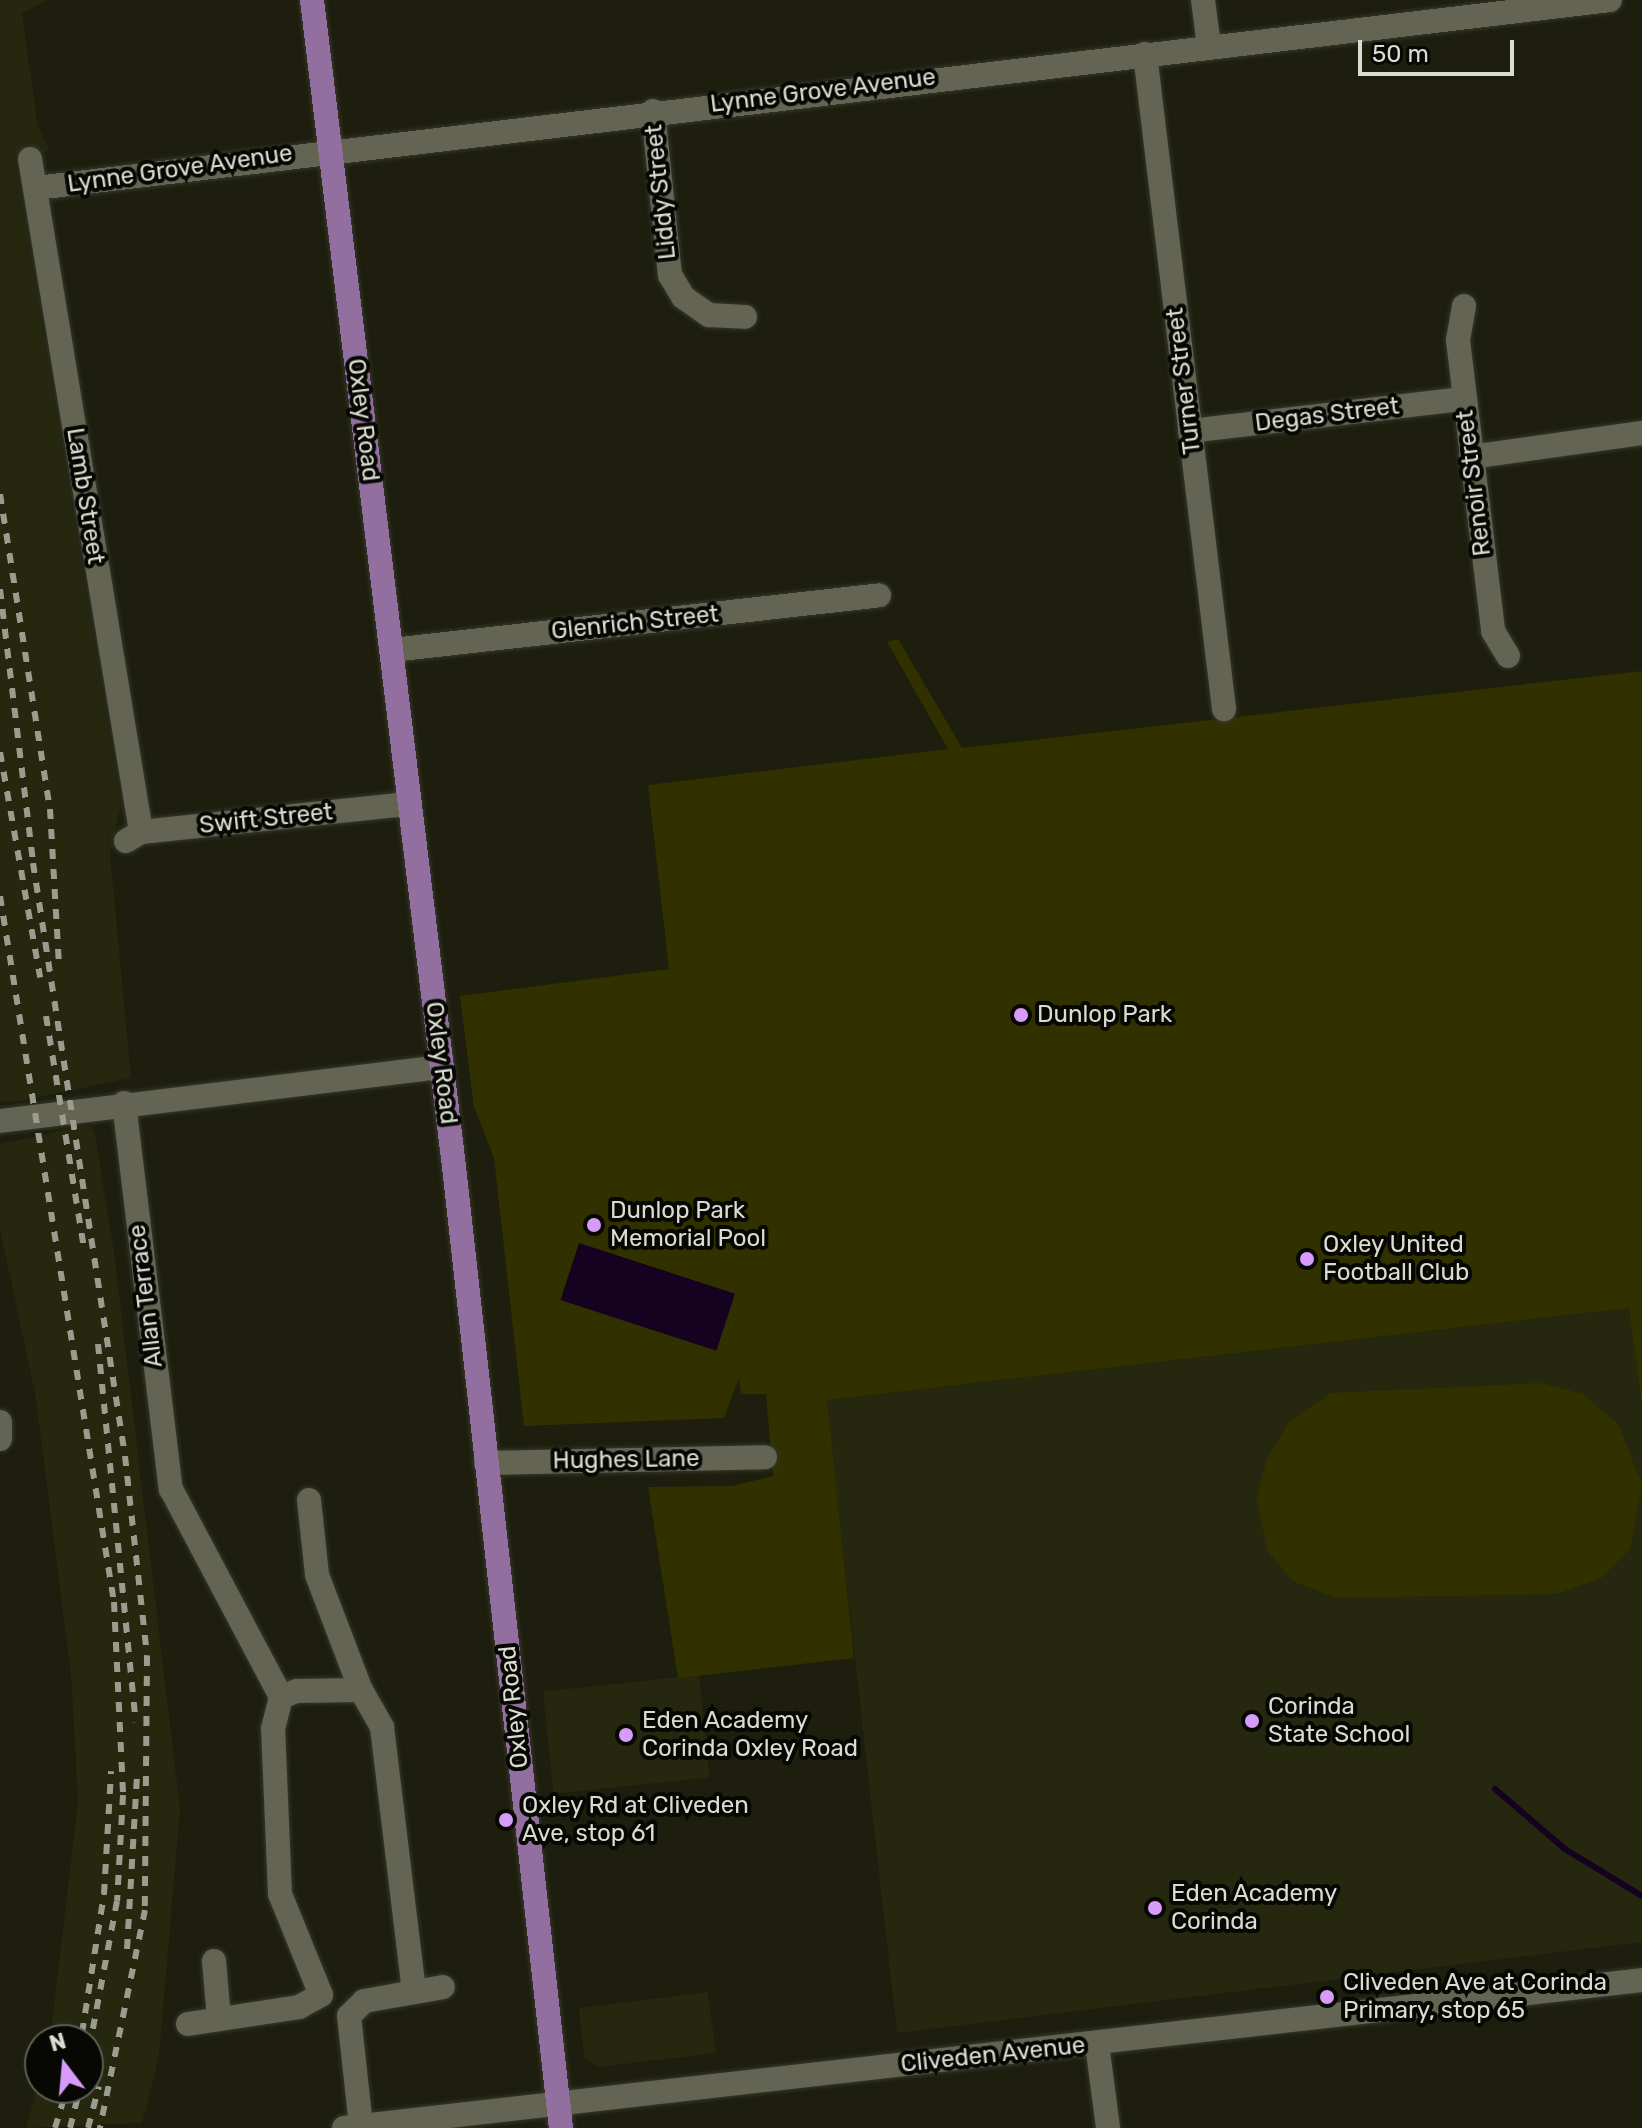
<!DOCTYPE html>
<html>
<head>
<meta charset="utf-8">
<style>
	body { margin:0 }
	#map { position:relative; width:1642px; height:2128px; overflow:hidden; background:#1d1e0d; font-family:Rubik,sans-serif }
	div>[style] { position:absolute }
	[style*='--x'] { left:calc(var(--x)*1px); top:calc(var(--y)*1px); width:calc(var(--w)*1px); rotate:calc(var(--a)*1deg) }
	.built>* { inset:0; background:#26270f; transform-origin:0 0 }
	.green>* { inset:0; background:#313100 }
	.water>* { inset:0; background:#150120; transform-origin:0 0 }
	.stream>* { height:6px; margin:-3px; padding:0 3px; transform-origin:3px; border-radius:3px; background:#150120 }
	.roads { filter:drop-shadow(0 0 2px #36372e) drop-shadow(0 0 2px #36372e) }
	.minor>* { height:24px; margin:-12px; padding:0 12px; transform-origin:12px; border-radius:12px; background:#636451 }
	.major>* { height:24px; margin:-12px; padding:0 12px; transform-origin:12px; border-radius:12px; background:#926f9e }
	.rail>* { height:6px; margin-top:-3px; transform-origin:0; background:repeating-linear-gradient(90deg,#9b9c8f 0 10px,transparent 0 20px) }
	.dots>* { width:22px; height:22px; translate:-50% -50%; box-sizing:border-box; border:4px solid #070803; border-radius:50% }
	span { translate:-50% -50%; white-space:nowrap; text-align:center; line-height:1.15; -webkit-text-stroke:8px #070803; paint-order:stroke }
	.street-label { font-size:24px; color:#dbdcd1 }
	.poi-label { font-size:24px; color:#dbdcd1 }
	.left { translate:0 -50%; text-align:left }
	.north { position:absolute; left:24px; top:2024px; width:80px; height:80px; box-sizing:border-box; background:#070803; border:2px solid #5c5d55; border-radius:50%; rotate:344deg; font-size:22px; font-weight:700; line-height:32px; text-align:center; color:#dbdcd1 }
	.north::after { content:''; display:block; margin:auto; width:28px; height:36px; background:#d79bf9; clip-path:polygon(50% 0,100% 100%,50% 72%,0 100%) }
	.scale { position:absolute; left:1358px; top:40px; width:156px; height:36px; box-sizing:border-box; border:4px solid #dbdcd1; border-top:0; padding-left:10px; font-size:24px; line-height:28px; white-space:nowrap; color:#dbdcd1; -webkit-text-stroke:6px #070803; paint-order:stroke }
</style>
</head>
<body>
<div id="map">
	<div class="built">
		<div style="clip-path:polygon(0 0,47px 0,22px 14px,38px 127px,50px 151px,14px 157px,121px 805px,110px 854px,131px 1078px,15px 1102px,0 1102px)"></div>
		<div style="clip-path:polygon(86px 1125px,94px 1129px,114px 1252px,180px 1809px,159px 2057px,142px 2123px,26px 2128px,40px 2077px,40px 2088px,88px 2088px,88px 2040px,50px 2040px,78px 1802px,71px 1674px,35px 1393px,0 1230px,0 1144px)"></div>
		<div style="clip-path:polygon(1629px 1308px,1642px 1408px,1642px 1942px,897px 2033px,826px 1400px)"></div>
		<div style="left:699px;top:1675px;width:103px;height:157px;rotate:84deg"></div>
		<div style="clip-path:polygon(708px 1992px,716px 2053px,599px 2067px,584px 2057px,579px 2008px)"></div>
	</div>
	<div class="green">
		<div style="clip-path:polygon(898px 639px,962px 748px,1642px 671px,1642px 1408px,1629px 1308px,827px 1400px,854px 1658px,678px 1678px,648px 1487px,732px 1486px,773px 1476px,766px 1394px,741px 1394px,739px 1378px,724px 1418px,524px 1426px,494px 1158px,474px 1107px,460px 996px,669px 969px,648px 785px,948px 749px,887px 642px)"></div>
		<div style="clip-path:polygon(1540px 1383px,1583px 1394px,1618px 1424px,1642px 1485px,1630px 1549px,1600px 1579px,1556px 1594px,1337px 1598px,1293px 1581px,1268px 1551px,1256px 1498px,1267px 1459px,1289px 1422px,1331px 1393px)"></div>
	</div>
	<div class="water">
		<div style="left:579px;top:1243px;width:164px;height:60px;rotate:18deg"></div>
	</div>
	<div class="stream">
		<div style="--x:1495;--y:1789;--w:92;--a:40.6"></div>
		<div style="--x:1565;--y:1849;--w:90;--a:31.4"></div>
	</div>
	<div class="roads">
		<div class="minor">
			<div style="--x:1203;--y:0;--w:46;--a:82.6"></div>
			<div style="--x:1145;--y:54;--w:660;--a:83.12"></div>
			<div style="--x:653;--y:111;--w:165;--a:84.1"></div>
			<div style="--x:670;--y:275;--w:26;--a:59"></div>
			<div style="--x:683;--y:297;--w:32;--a:35"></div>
			<div style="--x:709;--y:315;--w:36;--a:3"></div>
			<div style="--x:30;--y:159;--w:682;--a:80.63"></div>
			<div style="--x:36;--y:188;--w:1585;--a:-6.81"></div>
			<div style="--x:1464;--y:306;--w:35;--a:100"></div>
			<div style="--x:1458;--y:340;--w:293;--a:83.1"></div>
			<div style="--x:1493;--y:631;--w:29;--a:59"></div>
			<div style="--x:1190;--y:431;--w:276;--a:-6.7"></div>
			<div style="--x:1471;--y:457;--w:173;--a:-8"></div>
			<div style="--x:392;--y:650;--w:490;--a:-6.4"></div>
			<div style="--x:126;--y:841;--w:17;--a:-31"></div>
			<div style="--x:141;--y:832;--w:269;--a:-6"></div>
			<div style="--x:124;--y:1103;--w:389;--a:83.1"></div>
			<div style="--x:171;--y:1489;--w:235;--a:62.1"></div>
			<div style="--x:0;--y:1121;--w:445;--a:-7"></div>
			<div style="--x:0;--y:1422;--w:17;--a:90"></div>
			<div style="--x:486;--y:1463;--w:279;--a:-1.2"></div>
			<div style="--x:309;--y:1500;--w:75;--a:83.9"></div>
			<div style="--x:317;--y:1575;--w:123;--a:69.1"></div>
			<div style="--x:214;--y:1961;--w:57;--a:85"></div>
			<div style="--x:188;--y:2024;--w:112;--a:-8.7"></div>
			<div style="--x:299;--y:2007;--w:25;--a:-29"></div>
			<div style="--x:321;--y:1995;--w:109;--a:-112.1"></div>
			<div style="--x:280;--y:1894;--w:165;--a:-92.4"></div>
			<div style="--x:273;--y:1729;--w:33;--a:-76"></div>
			<div style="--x:281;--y:1697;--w:17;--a:-21"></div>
			<div style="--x:297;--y:1691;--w:64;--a:-0.9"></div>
			<div style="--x:361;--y:1690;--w:43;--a:60.4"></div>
			<div style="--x:382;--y:1727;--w:267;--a:83.1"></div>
			<div style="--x:1097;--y:2044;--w:85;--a:82.5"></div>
			<div style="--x:361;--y:2126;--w:111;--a:-96.2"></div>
			<div style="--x:349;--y:2016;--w:21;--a:-45"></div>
			<div style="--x:364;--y:2001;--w:80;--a:-10"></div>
			<div style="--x:344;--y:2128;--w:1306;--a:-6.5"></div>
		</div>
		<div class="major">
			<div style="--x:312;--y:0;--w:1176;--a:83.06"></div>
			<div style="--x:454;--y:1167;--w:967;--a:83.65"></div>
		</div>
	</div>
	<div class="rail">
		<div style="--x:0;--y:494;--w:319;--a:81"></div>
		<div style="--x:50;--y:809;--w:157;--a:86.7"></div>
		<div style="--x:0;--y:589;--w:276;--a:83.1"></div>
		<div style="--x:33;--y:863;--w:600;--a:81.18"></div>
		<div style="--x:125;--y:1456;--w:201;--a:83.7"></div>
		<div style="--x:147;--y:1656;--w:254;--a:90.5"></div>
		<div style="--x:145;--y:1910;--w:223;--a:101.7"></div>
		<div style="--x:0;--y:752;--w:229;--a:79.9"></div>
		<div style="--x:0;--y:896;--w:715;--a:80.83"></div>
		<div style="--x:114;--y:1602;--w:193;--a:87.3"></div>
		<div style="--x:123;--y:1795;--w:106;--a:93.2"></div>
		<div style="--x:117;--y:1901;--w:157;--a:100.7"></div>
		<div style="--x:46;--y:1016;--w:236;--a:80.7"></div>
		<div style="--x:98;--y:1344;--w:380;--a:84.3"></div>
		<div style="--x:127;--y:1949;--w:171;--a:-86.7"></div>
		<div style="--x:82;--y:2033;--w:141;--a:-81"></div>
		<div style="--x:104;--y:1894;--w:123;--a:-86.7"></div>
		<div style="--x:55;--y:2128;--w:42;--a:-73.3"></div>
		<div style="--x:70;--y:2128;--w:41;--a:-76"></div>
		<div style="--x:88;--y:2128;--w:43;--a:-75.3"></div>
	</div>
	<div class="dots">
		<div style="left:1021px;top:1015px;background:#d79bf9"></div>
		<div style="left:594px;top:1225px;background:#d79bf9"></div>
		<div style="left:1307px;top:1259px;background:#d79bf9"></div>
		<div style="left:1252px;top:1721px;background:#d79bf9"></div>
		<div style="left:626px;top:1735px;background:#d79bf9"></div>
		<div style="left:506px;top:1820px;background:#d79bf9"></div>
		<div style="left:1155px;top:1908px;background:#d79bf9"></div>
		<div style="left:1327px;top:1997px;background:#d79bf9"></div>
	</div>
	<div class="street-label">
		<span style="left:823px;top:91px;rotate:-7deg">Lynne Grove Avenue</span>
		<span style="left:180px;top:169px;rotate:-8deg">Lynne Grove Avenue</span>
		<span style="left:661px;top:192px;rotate:-96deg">Liddy Street</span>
		<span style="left:1184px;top:381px;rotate:-97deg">Turner Street</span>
		<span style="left:1327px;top:415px;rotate:-7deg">Degas Street</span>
		<span style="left:363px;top:420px;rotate:83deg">Oxley Road</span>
		<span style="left:1474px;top:483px;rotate:-97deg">Renoir Street</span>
		<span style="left:85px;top:496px;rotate:81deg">Lamb Street</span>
		<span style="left:635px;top:623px;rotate:-6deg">Glenrich Street</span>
		<span style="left:266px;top:819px;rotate:-6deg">Swift Street</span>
		<span style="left:441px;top:1063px;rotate:83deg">Oxley Road</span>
		<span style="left:146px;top:1296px;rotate:-97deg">Allan Terrace</span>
		<span style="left:626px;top:1460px;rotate:-1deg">Hughes Lane</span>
		<span style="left:514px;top:1707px;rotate:-96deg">Oxley Road</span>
		<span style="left:993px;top:2055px;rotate:-6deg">Cliveden Avenue</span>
	</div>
	<div class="poi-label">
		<span class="left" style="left:1037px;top:1015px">Dunlop Park</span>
		<span class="left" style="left:610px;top:1225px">Dunlop Park<br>Memorial Pool</span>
		<span class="left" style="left:1323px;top:1259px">Oxley United<br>Football Club</span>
		<span class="left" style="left:1268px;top:1721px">Corinda<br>State School</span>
		<span class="left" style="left:642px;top:1735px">Eden Academy<br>Corinda Oxley Road</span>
		<span class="left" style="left:522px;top:1820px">Oxley Rd at Cliveden<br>Ave, stop 61</span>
		<span class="left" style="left:1171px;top:1908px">Eden Academy<br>Corinda</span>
		<span class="left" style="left:1343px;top:1997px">Cliveden Ave at Corinda<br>Primary, stop 65</span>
	</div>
	<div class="north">N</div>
	<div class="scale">50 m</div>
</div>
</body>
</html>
